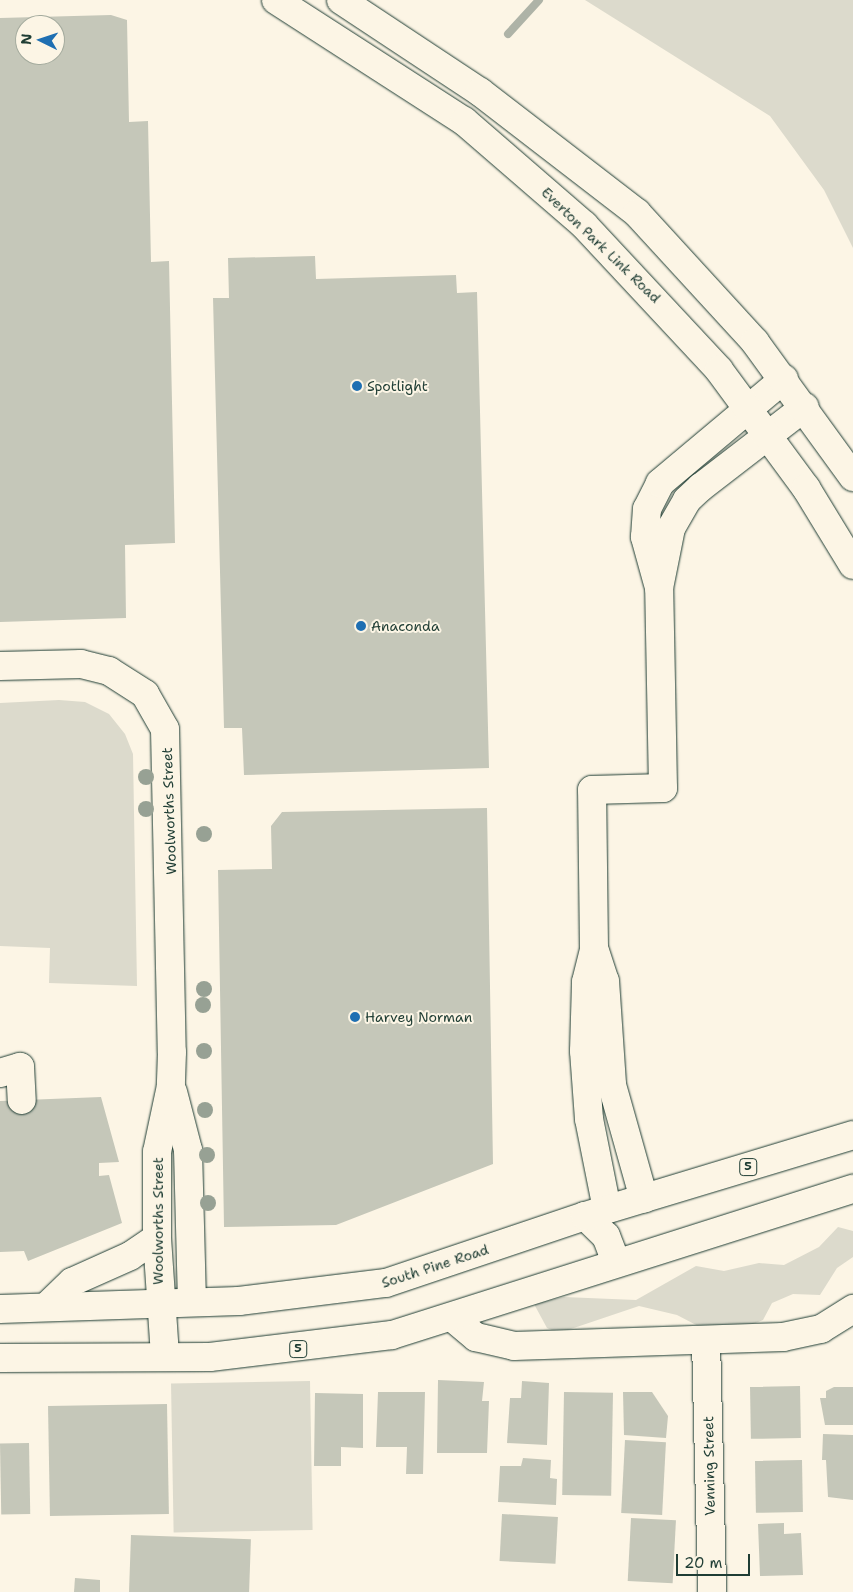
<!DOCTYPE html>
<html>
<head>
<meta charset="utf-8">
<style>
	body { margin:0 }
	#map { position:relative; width:853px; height:1592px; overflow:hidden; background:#fcf5e5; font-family:"Shantell Sans",sans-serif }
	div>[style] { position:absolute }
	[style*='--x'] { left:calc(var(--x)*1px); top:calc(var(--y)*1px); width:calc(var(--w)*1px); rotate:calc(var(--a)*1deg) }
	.green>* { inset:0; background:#dcdacc; transform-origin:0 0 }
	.stream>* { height:8px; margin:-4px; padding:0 4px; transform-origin:4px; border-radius:4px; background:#aeb3a7 }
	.building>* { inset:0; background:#c5c7b9; transform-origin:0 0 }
	.roads { filter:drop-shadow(0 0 1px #1f3d34) drop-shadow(0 0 1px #1f3d34) }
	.minor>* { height:28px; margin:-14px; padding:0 14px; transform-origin:14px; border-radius:14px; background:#fcf5e5 }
	.major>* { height:28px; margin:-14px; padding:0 14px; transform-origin:14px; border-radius:14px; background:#fcf5e5 }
	.highway>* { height:28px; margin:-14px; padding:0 14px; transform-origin:14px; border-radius:14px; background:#fcf5e5 }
	.trees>* { width:16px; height:16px; margin:-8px; border-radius:50%; background:#97a194 }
	.dots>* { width:14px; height:14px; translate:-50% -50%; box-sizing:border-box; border:2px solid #fcf5e5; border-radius:50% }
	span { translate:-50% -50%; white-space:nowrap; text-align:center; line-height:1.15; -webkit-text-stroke:4px #fcf5e5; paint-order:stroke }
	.shield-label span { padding:1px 4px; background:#fcf5e5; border:1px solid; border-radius:4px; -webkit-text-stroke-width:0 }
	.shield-label { font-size:12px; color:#1f3d34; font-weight:700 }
	.street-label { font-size:14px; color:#1f3d34 }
	.poi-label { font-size:14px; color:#1f3d34 }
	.left { translate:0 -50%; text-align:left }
	.north { position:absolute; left:15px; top:15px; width:50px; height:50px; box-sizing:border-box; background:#fcf5e5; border:1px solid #a4ab9e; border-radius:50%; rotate:274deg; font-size:14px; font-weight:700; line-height:20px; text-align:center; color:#1f3d34 }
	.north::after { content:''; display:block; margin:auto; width:18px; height:22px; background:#1f6fb2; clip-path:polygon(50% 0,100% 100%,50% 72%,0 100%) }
	.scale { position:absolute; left:676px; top:1554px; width:74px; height:22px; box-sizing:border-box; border:2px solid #1f3d34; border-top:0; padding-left:6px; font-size:15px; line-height:18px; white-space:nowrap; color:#1f3d34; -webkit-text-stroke:4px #fcf5e5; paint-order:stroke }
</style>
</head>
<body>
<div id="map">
	<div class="green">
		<div style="clip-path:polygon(585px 0,853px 0,853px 248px,824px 190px,770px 116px)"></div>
		<div style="clip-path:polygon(59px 700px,85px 702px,109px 714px,125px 734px,133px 754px,137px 986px,49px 983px,50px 948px,0 946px,0 703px)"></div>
		<div style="clip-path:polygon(838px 1227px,853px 1231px,853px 1257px,837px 1268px,820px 1295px,793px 1294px,772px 1303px,763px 1320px,751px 1325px,700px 1327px,677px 1315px,639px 1306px,559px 1333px,547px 1328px,534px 1304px,564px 1297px,636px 1300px,696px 1266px,724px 1271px,759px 1263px,784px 1265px,819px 1247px)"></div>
		<div style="left:310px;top:1381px;width:149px;height:139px;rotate:89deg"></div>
	</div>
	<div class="stream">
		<div style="--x:508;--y:34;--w:46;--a:-47.6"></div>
	</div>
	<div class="building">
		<div style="clip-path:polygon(evenodd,111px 15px,127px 20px,129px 122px,148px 121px,151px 262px,169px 261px,175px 543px,125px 545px,126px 618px,0 622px,0 18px,111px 15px,25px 25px,55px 25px,55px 55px,25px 55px,25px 25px)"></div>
		<div style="clip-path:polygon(315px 256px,316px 279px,456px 275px,457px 293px,477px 292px,489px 768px,244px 775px,242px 728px,224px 728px,213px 298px,229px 298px,228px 258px)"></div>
		<div style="clip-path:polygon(487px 808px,493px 1164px,336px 1225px,224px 1227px,218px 870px,272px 869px,271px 826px,282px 812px)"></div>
		<div style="clip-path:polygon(101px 1097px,119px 1162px,99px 1163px,99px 1176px,109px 1175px,122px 1223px,28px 1261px,24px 1251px,0 1252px,0 1101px)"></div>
		<div style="clip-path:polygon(438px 1380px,484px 1382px,482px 1401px,489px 1401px,487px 1453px,437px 1453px)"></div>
		<div style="clip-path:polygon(522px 1381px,549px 1383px,547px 1445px,507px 1443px,510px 1398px,521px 1398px)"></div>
		<div style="left:800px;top:1386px;width:52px;height:50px;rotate:89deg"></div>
		<div style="clip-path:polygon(834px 1387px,853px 1387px,853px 1425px,825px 1425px,820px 1398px,826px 1398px,826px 1391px)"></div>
		<div style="clip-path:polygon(378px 1392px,425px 1392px,423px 1474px,406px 1474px,407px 1447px,376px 1447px)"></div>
		<div style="left:564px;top:1392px;width:49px;height:103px;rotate:1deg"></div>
		<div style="clip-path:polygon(623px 1392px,652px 1392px,668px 1416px,666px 1438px,624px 1435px)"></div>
		<div style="clip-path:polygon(315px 1393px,363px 1394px,363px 1448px,341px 1447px,341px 1466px,314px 1466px)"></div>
		<div style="left:167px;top:1404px;width:110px;height:119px;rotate:89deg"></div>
		<div style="clip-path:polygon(823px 1434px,853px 1435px,853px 1500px,828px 1497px,826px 1460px,822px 1460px)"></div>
		<div style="left:625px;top:1440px;width:41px;height:73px;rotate:3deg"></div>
		<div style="left:29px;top:1443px;width:71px;height:29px;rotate:89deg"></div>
		<div style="clip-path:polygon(523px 1458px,551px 1460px,550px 1478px,557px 1479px,556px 1505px,498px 1502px,500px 1466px,521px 1466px)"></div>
		<div style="left:802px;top:1460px;width:52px;height:47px;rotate:89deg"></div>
		<div style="left:502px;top:1514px;width:56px;height:47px;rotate:3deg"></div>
		<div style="left:631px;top:1518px;width:45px;height:63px;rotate:3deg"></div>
		<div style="clip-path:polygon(784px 1523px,784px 1534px,801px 1533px,803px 1575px,760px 1576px,758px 1524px)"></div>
		<div style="left:131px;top:1535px;width:120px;height:57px;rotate:2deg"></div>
		<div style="clip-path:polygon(75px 1578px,100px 1580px,100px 1592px,74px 1592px)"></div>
	</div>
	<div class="roads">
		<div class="minor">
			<div style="--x:658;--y:584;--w:49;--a:-105.5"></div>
			<div style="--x:645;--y:537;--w:28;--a:-86"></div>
			<div style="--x:647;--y:509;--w:29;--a:-63"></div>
			<div style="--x:660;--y:483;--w:162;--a:-40"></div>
			<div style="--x:0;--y:666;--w:81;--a:-1.4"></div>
			<div style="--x:81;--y:664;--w:29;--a:14"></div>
			<div style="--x:109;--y:671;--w:43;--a:32.6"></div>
			<div style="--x:145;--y:694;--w:40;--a:60.3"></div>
			<div style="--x:165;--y:729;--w:323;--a:88.8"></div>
			<div style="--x:172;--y:1052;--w:34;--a:92"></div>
			<div style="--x:171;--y:1086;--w:67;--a:102"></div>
			<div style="--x:157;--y:1152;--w:86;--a:90"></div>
			<div style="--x:157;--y:1238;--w:118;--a:86.1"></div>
			<div style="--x:595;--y:951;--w:32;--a:72"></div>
			<div style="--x:605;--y:981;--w:104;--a:86.1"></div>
			<div style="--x:612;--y:1085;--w:118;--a:74.3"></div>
			<div style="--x:0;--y:1073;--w:21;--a:-17"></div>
			<div style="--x:20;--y:1067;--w:33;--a:87"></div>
			<div style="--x:173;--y:1092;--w:60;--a:75.5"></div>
			<div style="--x:188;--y:1150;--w:152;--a:88.5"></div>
			<div style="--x:607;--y:1209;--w:92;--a:-101.3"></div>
			<div style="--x:589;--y:1119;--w:68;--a:-94.2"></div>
			<div style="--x:584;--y:1051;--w:69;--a:-88.3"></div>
			<div style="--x:586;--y:982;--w:34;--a:-76"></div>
			<div style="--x:594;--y:949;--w:159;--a:-90.7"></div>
			<div style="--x:592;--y:790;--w:71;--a:-1.6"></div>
			<div style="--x:663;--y:788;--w:200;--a:-91.1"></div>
			<div style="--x:659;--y:588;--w:61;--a:-78.7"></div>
			<div style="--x:671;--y:528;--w:32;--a:-60"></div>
			<div style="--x:687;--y:500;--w:19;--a:-43"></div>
			<div style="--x:701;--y:487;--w:131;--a:-37.6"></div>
			<div style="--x:706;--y:1340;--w:252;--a:88.6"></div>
			<div style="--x:514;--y:1346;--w:269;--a:-1.9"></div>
			<div style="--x:783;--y:1337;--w:39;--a:-12"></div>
			<div style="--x:821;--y:1329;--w:38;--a:-32"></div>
		</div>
		<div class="major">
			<div style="--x:276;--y:0;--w:224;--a:32.8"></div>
			<div style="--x:464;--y:121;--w:159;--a:40.9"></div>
			<div style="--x:584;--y:225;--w:198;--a:47"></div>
			<div style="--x:719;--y:370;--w:147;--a:53.6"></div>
			<div style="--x:806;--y:488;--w:90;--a:58.6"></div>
			<div style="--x:341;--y:0;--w:167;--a:33.5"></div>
			<div style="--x:480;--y:92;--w:198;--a:37.6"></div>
			<div style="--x:637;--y:213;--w:175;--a:47.5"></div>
			<div style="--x:755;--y:342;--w:167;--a:54"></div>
		</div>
		<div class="highway">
			<div style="--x:585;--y:1216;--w:29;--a:44"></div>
			<div style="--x:606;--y:1236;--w:28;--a:69"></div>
			<div style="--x:46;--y:1307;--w:36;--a:-44"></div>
			<div style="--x:72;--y:1282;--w:64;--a:-24.1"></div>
			<div style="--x:130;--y:1256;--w:32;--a:-34"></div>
			<div style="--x:0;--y:1309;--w:239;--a:-1.9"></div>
			<div style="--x:239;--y:1301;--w:148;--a:-7"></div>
			<div style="--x:386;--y:1283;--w:210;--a:-18.6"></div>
			<div style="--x:585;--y:1216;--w:280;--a:-16.8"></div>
			<div style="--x:453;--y:1318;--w:30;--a:40"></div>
			<div style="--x:476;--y:1337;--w:39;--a:13"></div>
			<div style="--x:0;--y:1358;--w:210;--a:-0.3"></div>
			<div style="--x:210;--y:1357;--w:183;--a:-6.9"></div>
			<div style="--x:392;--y:1335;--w:484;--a:-17.6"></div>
		</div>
	</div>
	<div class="trees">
		<div style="left:146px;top:777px"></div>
		<div style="left:146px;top:809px"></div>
		<div style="left:204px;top:834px"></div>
		<div style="left:204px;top:989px"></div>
		<div style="left:203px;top:1005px"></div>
		<div style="left:204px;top:1051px"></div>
		<div style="left:205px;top:1110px"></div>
		<div style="left:207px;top:1155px"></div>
		<div style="left:208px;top:1203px"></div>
	</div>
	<div class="dots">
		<div style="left:357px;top:386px;background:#1f6fb2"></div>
		<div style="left:361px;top:626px;background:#1f6fb2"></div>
		<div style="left:355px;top:1017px;background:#1f6fb2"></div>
	</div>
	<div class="shield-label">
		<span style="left:748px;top:1167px">5</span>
		<span style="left:298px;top:1349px">5</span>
	</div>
	<div class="street-label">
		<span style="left:601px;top:245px;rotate:44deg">Everton Park Link Road</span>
		<span style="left:169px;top:811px;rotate:-92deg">Woolworths Street</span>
		<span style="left:158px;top:1221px;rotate:-90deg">Woolworths Street</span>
		<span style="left:435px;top:1266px;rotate:-18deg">South Pine Road</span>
		<span style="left:709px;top:1466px;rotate:-91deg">Venning Street</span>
	</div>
	<div class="poi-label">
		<span class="left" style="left:367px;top:386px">Spotlight</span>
		<span class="left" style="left:371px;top:626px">Anaconda</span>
		<span class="left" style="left:365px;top:1017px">Harvey Norman</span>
	</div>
	<div class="north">N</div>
	<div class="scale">20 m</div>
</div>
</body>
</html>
